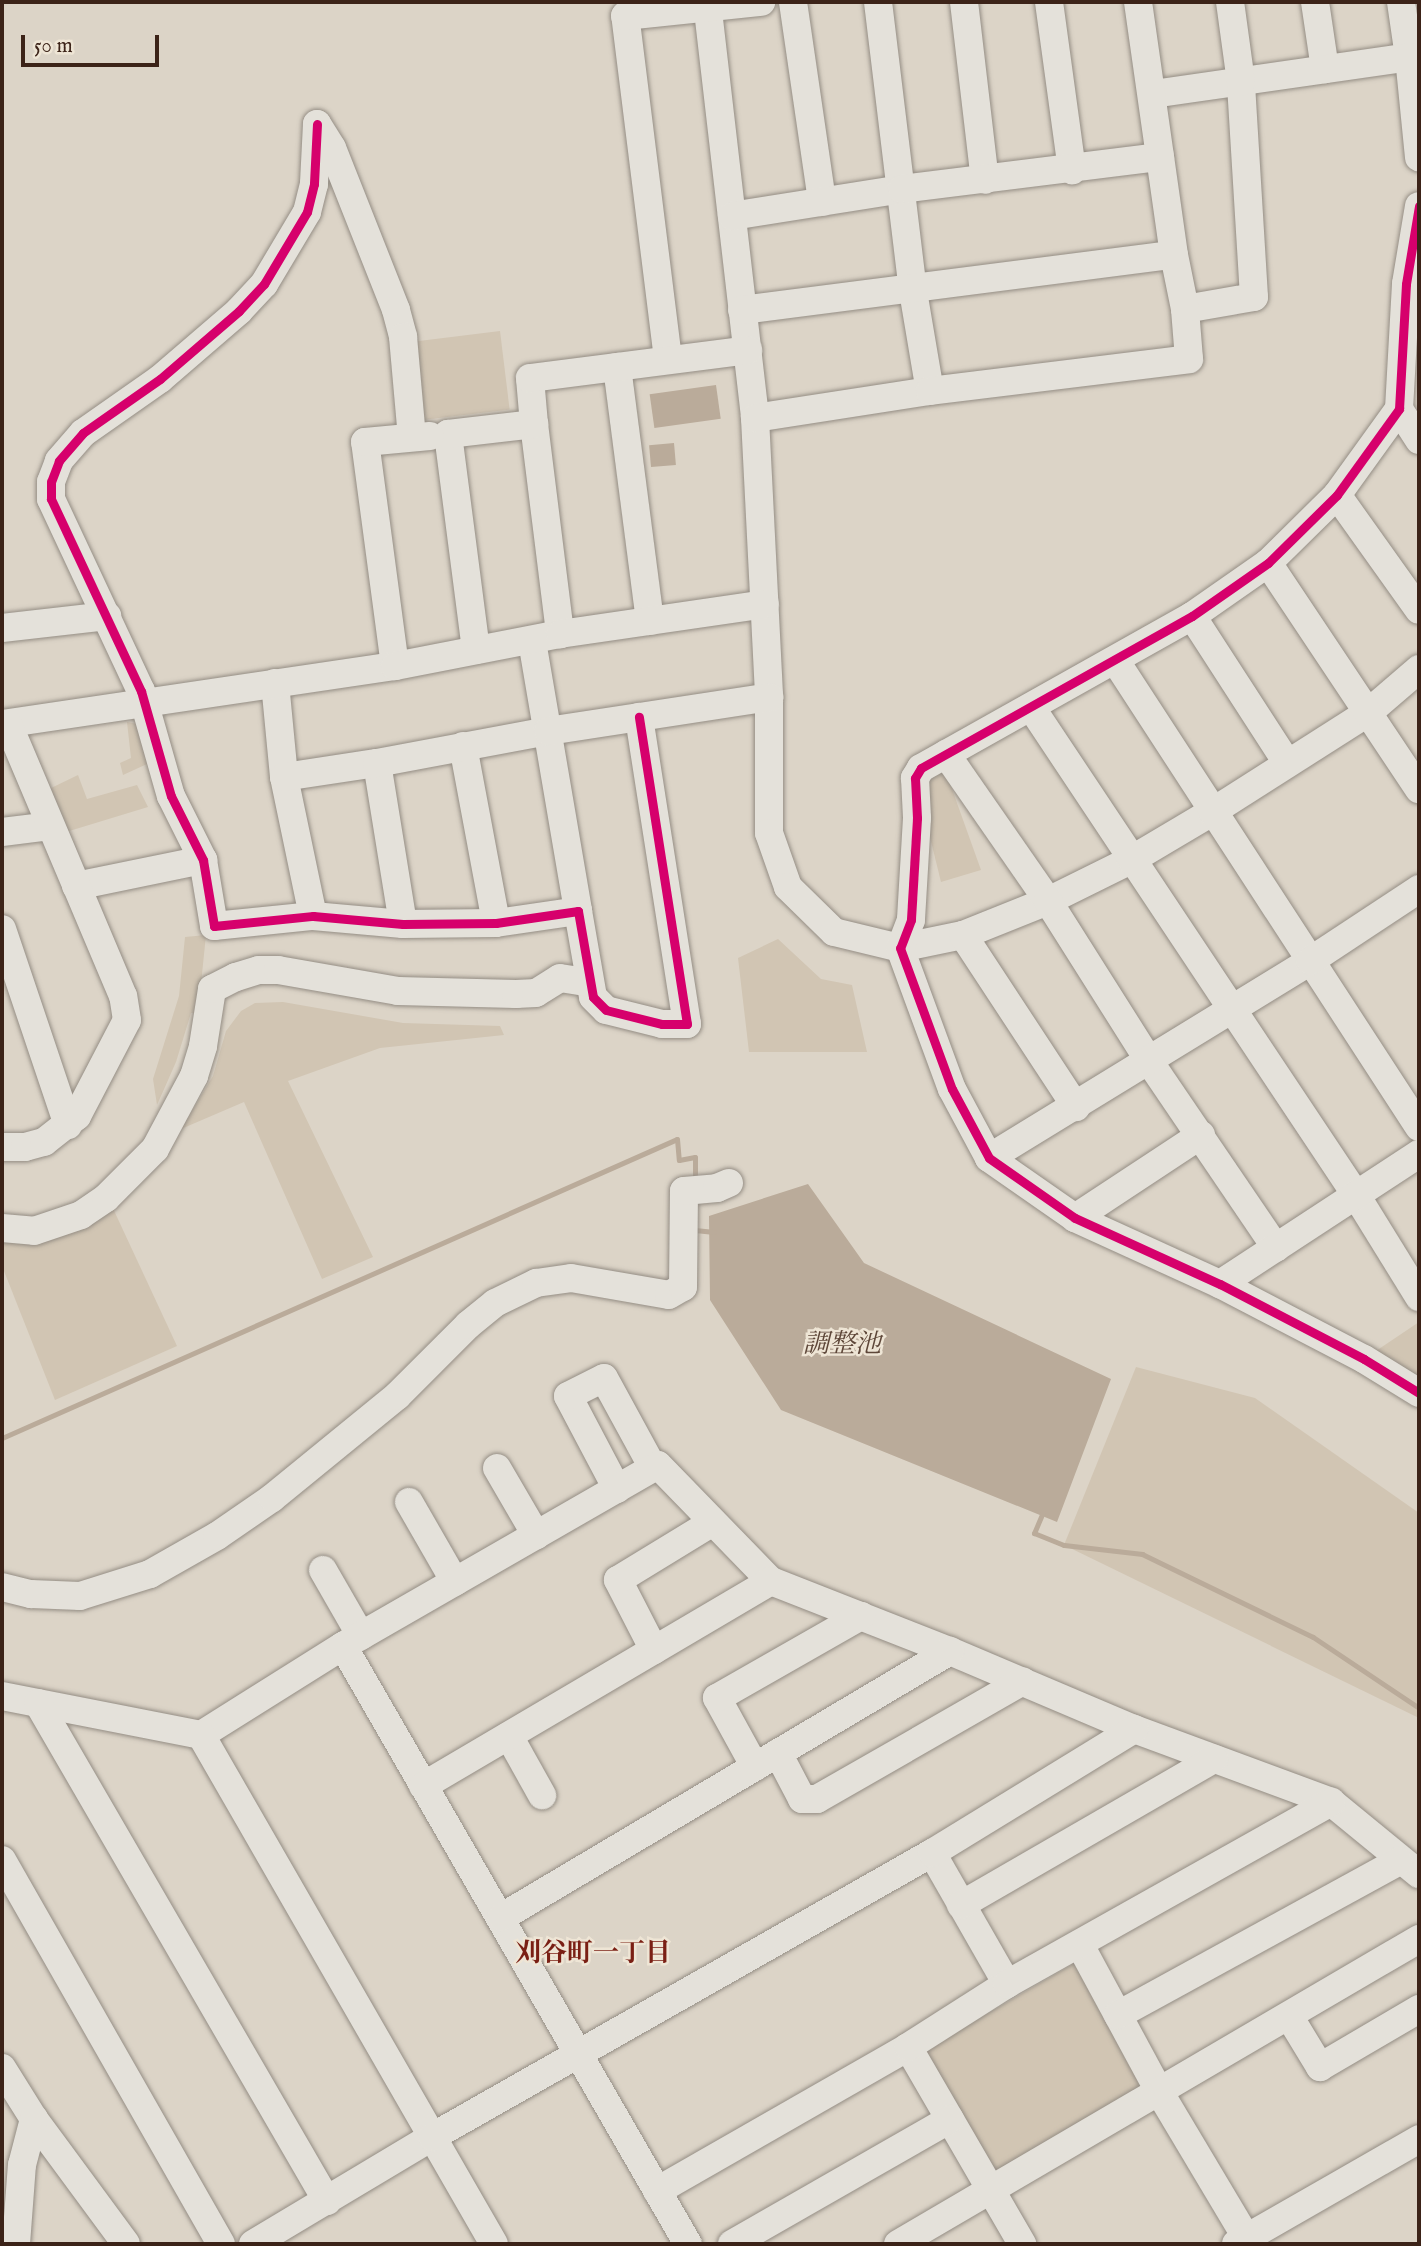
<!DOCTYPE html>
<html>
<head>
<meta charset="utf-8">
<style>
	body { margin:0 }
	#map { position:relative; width:1421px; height:2246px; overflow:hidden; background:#dcd4c7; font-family:"IM FELL English","Noto Serif JP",serif }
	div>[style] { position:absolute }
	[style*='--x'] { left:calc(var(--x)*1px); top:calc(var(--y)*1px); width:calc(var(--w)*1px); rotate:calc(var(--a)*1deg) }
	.green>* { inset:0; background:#d1c5b3; transform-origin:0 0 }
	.water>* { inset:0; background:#baab9a; transform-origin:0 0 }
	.stream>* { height:5px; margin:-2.5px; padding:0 2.5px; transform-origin:2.5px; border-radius:2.5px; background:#baab9a }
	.roads { filter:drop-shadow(0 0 2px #948d84) drop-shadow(0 0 2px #948d84) }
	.minor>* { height:28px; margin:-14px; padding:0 14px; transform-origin:14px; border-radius:14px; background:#e4e1da }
	.cycleway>* { height:9px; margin:-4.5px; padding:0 4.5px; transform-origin:4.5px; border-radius:4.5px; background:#d6006c }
	span { translate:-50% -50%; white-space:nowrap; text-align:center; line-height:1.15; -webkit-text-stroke:5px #eee5d5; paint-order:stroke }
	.water-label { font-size:26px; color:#5e4739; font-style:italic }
	.neighbourhood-label { font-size:26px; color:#7a1f14; font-weight:700 }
	.frame { position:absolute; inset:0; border:4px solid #3c2318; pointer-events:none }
	.scale { position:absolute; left:21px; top:35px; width:138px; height:32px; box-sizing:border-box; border:4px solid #3c2318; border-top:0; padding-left:9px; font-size:21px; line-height:24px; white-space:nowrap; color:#3c2318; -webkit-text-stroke:5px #eee5d5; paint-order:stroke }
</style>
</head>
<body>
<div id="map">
	<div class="green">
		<div style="left:500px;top:331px;width:79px;height:96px;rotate:83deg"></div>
		<div style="clip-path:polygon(127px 722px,138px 724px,147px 764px,123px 775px,120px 763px,131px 758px)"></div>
		<div style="clip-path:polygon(943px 764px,981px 870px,941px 882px,925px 817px,925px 776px)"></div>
		<div style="clip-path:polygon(78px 775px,87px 799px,137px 785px,148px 807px,66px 832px,47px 790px)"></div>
		<div style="clip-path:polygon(206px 935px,198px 1013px,191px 1013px,176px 1062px,157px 1105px,153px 1079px,179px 996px,185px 937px)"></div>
		<div style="clip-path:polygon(778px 939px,821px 979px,852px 985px,867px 1052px,749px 1052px,738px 958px)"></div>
		<div style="clip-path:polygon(283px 1002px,403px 1023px,500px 1026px,504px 1035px,380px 1048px,288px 1081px,373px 1257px,322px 1279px,244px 1102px,181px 1129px,213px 1076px,226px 1031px,241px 1011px,255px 1003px)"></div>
		<div style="clip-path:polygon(110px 1202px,177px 1346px,55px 1400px,2px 1266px,2px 1238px)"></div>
		<div style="clip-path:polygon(1419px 1322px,1419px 1393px,1364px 1359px)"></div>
		<div style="clip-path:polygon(1136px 1367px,1255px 1398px,1419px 1513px,1419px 1718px,1064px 1545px)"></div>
		<div style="left:1075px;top:1963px;width:146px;height:178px;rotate:60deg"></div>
	</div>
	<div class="water">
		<div style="left:716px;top:385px;width:34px;height:67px;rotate:82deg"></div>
		<div style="left:674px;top:443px;width:22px;height:25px;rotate:85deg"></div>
		<div style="clip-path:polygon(808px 1184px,864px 1263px,1111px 1379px,1057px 1522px,781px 1410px,710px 1300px,709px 1216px)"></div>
	</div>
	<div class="stream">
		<div style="--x:695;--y:1230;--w:19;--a:6"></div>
		<div style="--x:2;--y:1438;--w:738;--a:-23.89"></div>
		<div style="--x:677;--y:1139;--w:21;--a:85"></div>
		<div style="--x:679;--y:1160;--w:16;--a:-11"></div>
		<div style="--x:695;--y:1157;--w:25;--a:90"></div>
		<div style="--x:1043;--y:1512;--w:23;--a:113"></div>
		<div style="--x:1034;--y:1533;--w:32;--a:22"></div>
		<div style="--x:1064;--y:1545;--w:79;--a:6.6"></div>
		<div style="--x:1142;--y:1554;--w:190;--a:25.9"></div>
		<div style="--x:1313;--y:1637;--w:128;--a:33.8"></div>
	</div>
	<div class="roads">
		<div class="minor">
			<div style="--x:707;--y:2;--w:419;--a:83.4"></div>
			<div style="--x:755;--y:418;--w:279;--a:87.1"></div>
			<div style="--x:769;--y:697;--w:136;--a:90"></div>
			<div style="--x:769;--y:833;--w:57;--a:70.6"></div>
			<div style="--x:788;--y:887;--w:64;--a:44.4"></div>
			<div style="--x:834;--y:932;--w:68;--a:13.6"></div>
			<div style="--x:900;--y:948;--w:64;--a:-11.7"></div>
			<div style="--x:963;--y:935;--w:92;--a:-21.8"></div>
			<div style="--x:1048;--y:901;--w:93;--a:-26.3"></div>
			<div style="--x:1131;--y:860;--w:94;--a:-30.7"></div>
			<div style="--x:1212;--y:812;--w:186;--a:-32.5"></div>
			<div style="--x:1369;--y:712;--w:66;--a:-40.7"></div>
			<div style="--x:793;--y:2;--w:202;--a:81.7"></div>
			<div style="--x:878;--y:2;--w:291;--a:83.1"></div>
			<div style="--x:913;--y:291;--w:101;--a:80.4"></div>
			<div style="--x:964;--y:2;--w:179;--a:83.3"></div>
			<div style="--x:1049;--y:2;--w:170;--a:82.2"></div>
			<div style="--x:1315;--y:2;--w:68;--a:81.5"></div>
			<div style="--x:1401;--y:2;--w:56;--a:81.7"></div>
			<div style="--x:1153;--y:94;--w:259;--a:-8.2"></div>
			<div style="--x:1409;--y:57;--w:101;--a:84.3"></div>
			<div style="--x:317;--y:124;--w:60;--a:92.9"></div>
			<div style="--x:314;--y:184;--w:29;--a:104"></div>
			<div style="--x:307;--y:212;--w:84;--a:120.8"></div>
			<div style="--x:264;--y:284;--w:37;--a:133"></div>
			<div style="--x:239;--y:311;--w:104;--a:139.3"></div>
			<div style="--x:160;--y:379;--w:94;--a:145"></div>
			<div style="--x:83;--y:433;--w:37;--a:131"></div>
			<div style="--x:59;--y:461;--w:22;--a:111"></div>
			<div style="--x:51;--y:482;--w:17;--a:90"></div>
			<div style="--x:51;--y:499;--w:212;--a:64.9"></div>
			<div style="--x:141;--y:691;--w:109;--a:74.1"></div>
			<div style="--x:171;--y:796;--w:72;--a:63.4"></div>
			<div style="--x:203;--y:860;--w:67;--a:80.5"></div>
			<div style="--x:214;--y:926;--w:100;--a:-5.8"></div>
			<div style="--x:313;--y:916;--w:90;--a:5.1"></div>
			<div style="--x:403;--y:924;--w:93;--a:-0.6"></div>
			<div style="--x:496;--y:923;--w:83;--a:-8.3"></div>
			<div style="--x:578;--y:911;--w:87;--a:80.1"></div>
			<div style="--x:593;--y:997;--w:18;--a:45"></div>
			<div style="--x:606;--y:1010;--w:58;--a:14"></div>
			<div style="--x:662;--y:1024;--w:25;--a:0"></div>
			<div style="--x:687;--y:1024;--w:311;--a:-98.9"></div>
			<div style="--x:317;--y:124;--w:28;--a:58"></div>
			<div style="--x:332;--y:148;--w:174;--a:68.4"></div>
			<div style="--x:396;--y:310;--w:28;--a:75"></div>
			<div style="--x:403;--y:337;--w:100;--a:84.9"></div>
			<div style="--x:1419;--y:206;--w:79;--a:99.5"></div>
			<div style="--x:1406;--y:284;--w:125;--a:93.2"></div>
			<div style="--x:1399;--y:409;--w:106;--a:125.8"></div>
			<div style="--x:1337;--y:495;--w:97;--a:135.4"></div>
			<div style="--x:1268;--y:563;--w:93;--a:145.1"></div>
			<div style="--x:1192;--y:616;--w:311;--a:150.7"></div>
			<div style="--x:921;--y:768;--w:12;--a:121"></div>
			<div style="--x:915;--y:778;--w:40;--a:87.1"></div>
			<div style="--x:917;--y:818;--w:102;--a:93.4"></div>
			<div style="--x:911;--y:920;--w:30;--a:111"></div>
			<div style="--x:900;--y:948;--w:150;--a:69.8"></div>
			<div style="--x:952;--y:1089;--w:78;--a:61.8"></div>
			<div style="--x:989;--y:1158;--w:105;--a:34.9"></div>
			<div style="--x:1075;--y:1218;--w:159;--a:24.5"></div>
			<div style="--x:1220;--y:1284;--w:162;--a:27.5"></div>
			<div style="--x:1364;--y:1359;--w:65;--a:31.7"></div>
			<div style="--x:732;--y:216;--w:172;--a:-9"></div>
			<div style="--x:902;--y:189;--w:260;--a:-7.1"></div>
			<div style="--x:1185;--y:309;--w:70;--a:-9.9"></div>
			<div style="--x:1254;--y:297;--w:215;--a:-93.5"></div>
			<div style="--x:1241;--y:82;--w:81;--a:-97.8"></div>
			<div style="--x:742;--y:310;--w:435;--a:-7.3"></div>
			<div style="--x:668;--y:359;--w:346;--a:-97.1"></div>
			<div style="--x:625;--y:16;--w:137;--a:-5.9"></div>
			<div style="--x:617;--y:367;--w:256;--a:82.6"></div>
			<div style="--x:1399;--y:409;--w:37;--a:57"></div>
			<div style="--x:755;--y:418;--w:177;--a:-8.8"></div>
			<div style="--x:930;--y:391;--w:261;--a:-7"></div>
			<div style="--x:1189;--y:359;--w:50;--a:-94.6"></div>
			<div style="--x:1185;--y:309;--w:55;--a:-101.5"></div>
			<div style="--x:1174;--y:255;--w:256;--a:-98.1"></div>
			<div style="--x:534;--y:424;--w:212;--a:82.9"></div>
			<div style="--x:1337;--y:495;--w:141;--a:54.5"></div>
			<div style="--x:1268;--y:563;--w:272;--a:56.3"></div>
			<div style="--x:1192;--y:616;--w:175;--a:57.1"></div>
			<div style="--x:2;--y:628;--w:106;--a:-6.5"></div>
			<div style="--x:532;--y:641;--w:274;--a:80.3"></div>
			<div style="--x:476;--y:650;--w:218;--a:-97.4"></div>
			<div style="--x:448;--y:434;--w:87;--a:-6.6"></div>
			<div style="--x:534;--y:424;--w:46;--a:-95"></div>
			<div style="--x:530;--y:378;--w:220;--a:-7.3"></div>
			<div style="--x:1115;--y:660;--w:557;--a:56.94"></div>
			<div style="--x:395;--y:666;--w:226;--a:-97.6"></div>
			<div style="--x:365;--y:442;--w:65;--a:-5.3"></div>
			<div style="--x:275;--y:683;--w:94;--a:84.5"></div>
			<div style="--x:284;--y:777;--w:142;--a:78.2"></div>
			<div style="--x:1031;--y:707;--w:586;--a:56.34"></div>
			<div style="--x:1356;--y:1195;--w:120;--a:58.3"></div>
			<div style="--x:2;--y:724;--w:397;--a:-8.4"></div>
			<div style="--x:395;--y:666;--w:168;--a:-11"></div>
			<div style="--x:560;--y:634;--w:207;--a:-8.3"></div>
			<div style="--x:463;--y:746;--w:180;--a:79.4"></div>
			<div style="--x:946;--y:754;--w:179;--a:55.2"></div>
			<div style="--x:1048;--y:901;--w:189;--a:57.7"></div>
			<div style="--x:1149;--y:1061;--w:226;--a:55.8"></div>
			<div style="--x:377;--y:763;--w:163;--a:80.8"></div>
			<div style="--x:284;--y:777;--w:94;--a:-8.6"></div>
			<div style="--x:377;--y:763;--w:174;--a:-10.6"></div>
			<div style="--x:548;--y:731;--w:224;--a:-8.7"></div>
			<div style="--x:2;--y:832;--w:48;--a:-7.1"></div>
			<div style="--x:76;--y:886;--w:130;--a:-11.6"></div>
			<div style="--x:2;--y:929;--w:207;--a:71.4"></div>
			<div style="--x:963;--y:935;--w:206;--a:56.7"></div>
			<div style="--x:2;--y:1147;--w:23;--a:0"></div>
			<div style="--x:25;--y:1147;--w:20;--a:-15"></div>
			<div style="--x:44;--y:1142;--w:42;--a:-38.2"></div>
			<div style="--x:77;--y:1116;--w:108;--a:-62.5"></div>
			<div style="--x:127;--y:1020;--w:24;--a:-99"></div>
			<div style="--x:123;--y:996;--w:295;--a:-112.9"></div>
			<div style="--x:989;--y:1158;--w:377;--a:-31.5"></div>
			<div style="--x:1310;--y:961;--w:131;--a:-33.4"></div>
			<div style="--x:1075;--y:1218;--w:151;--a:-33.4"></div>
			<div style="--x:2;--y:1228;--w:32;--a:5"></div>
			<div style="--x:34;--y:1231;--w:50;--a:-18.8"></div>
			<div style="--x:81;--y:1215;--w:30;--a:-34"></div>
			<div style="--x:106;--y:1198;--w:69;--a:-45"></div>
			<div style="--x:155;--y:1149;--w:83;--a:-61.9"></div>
			<div style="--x:194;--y:1076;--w:31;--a:-73"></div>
			<div style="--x:203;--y:1046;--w:58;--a:-81"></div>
			<div style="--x:212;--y:989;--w:27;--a:-27"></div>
			<div style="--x:236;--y:977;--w:24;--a:-17"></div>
			<div style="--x:259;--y:970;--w:19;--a:0"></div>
			<div style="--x:278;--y:970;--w:122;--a:9.9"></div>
			<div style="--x:398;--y:991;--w:118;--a:1.5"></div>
			<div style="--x:516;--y:994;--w:20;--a:-3"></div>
			<div style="--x:536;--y:993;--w:28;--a:-32"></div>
			<div style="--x:560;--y:978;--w:30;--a:9"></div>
			<div style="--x:1220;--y:1284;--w:238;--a:-33.2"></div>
			<div style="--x:497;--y:1468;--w:78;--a:59.8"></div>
			<div style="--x:617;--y:1489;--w:105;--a:-117.8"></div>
			<div style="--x:568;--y:1396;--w:40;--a:-26.6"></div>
			<div style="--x:604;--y:1378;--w:102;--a:61.4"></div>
			<div style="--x:409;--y:1502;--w:92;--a:60.1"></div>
			<div style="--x:323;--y:1570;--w:76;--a:60.1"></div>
			<div style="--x:2;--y:1587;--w:30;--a:14"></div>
			<div style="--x:31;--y:1594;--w:49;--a:2.3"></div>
			<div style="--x:80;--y:1596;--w:73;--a:-17.4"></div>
			<div style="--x:150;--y:1574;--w:77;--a:-29.6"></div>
			<div style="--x:217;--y:1536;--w:67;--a:-34.6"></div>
			<div style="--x:272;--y:1498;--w:161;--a:-39.2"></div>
			<div style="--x:397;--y:1396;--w:100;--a:-45"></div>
			<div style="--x:468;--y:1325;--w:35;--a:-39"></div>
			<div style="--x:495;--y:1303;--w:46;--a:-26"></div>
			<div style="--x:536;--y:1283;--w:35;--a:-8"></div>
			<div style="--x:571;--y:1278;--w:99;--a:9.8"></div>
			<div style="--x:669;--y:1295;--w:16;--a:-30"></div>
			<div style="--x:683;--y:1287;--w:96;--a:-89.4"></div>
			<div style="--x:684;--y:1191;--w:33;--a:-5"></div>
			<div style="--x:717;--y:1188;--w:13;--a:-23"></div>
			<div style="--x:343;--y:1646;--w:690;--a:60.02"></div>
			<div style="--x:654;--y:1650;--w:79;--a:-117.2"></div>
			<div style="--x:618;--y:1580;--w:111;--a:-31.4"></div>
			<div style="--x:2;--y:1696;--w:203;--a:11.1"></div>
			<div style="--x:201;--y:1735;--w:168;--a:-32.1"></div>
			<div style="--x:343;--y:1646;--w:363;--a:-29.9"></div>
			<div style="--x:658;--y:1465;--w:162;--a:45.8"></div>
			<div style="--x:771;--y:1581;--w:192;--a:21.4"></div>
			<div style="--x:950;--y:1651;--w:200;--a:23"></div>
			<div style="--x:1134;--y:1729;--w:210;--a:20.3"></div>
			<div style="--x:1331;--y:1802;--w:114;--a:39.3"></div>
			<div style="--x:38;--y:1703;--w:576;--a:59.87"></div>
			<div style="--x:201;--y:1735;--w:587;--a:60.07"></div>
			<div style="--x:509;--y:1736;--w:68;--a:60.8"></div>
			<div style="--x:778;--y:1753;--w:52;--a:62.4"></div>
			<div style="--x:802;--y:1799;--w:15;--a:0"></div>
			<div style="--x:817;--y:1799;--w:237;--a:-29.8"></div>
			<div style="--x:755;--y:1767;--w:79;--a:-118.8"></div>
			<div style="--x:717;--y:1698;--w:166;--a:-29.7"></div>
			<div style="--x:423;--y:1786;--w:404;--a:-30.5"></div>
			<div style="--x:932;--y:1853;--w:151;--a:60.2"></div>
			<div style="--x:2;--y:1860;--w:442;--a:60.3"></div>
			<div style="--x:961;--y:1905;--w:292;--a:-30"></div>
			<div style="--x:502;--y:1917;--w:521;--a:-30.7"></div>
			<div style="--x:1080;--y:1945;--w:168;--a:61.6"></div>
			<div style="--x:1160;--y:2093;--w:176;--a:59.2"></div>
			<div style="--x:1118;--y:2015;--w:320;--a:-28.7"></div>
			<div style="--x:1289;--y:2016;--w:60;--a:58.7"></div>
			<div style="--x:1320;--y:2067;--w:115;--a:-30.4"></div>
			<div style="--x:908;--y:2047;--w:228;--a:59.9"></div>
			<div style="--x:2;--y:2068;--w:60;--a:57.9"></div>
			<div style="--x:34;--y:2119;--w:155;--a:53.6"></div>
			<div style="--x:657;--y:2191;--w:289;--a:-29.8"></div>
			<div style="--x:908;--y:2047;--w:117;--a:-32.5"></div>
			<div style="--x:1007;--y:1984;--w:372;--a:-29.3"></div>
			<div style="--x:16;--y:2244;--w:79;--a:-85.7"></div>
			<div style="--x:22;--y:2165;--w:48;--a:-75.4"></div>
			<div style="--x:253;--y:2244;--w:209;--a:-30.9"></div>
			<div style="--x:432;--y:2137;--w:575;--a:-29.6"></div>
			<div style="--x:932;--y:1853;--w:237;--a:-31.5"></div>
			<div style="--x:732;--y:2244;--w:251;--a:-29.8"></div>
			<div style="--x:898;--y:2244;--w:604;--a:-30.35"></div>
			<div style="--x:1236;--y:2244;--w:211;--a:-29.8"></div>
		</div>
	</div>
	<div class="cycleway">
		<div style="--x:317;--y:124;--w:60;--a:92.9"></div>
		<div style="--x:314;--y:184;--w:29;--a:104"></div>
		<div style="--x:307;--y:212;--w:84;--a:120.8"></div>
		<div style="--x:264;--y:284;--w:37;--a:133"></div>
		<div style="--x:239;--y:311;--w:104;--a:139.3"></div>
		<div style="--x:160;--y:379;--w:94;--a:145"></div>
		<div style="--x:83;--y:433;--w:37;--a:131"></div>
		<div style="--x:59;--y:461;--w:22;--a:111"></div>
		<div style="--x:51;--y:482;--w:17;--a:90"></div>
		<div style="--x:51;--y:499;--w:212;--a:64.9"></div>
		<div style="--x:141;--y:691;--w:109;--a:74.1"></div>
		<div style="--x:171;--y:796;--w:72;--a:63.4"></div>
		<div style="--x:203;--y:860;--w:67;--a:80.5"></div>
		<div style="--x:214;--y:926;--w:100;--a:-5.8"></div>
		<div style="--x:313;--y:916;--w:90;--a:5.1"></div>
		<div style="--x:403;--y:924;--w:93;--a:-0.6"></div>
		<div style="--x:496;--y:923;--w:83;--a:-8.3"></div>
		<div style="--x:578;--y:911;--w:87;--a:80.1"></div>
		<div style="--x:593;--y:997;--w:18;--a:45"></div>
		<div style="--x:606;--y:1010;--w:58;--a:14"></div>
		<div style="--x:662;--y:1024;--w:25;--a:0"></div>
		<div style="--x:687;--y:1024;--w:311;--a:-98.9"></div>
		<div style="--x:1419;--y:206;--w:79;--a:99.5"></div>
		<div style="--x:1406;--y:284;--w:125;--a:93.2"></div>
		<div style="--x:1399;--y:409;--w:106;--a:125.8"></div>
		<div style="--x:1337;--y:495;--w:97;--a:135.4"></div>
		<div style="--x:1268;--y:563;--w:93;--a:145.1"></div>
		<div style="--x:1192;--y:616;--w:311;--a:150.7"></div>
		<div style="--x:921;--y:768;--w:12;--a:121"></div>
		<div style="--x:915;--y:778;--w:40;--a:87.1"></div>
		<div style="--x:917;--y:818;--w:102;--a:93.4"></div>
		<div style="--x:911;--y:920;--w:30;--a:111"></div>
		<div style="--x:900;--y:948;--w:150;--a:69.8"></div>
		<div style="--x:952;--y:1089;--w:78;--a:61.8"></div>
		<div style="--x:989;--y:1158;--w:105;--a:34.9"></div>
		<div style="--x:1075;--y:1218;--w:159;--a:24.5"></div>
		<div style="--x:1220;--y:1284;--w:162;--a:27.5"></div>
		<div style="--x:1364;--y:1359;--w:65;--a:31.7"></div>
	</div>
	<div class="water-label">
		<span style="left:842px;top:1345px">調整池</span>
	</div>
	<div class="neighbourhood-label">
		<span style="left:593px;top:1954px">刈谷町一丁目</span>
	</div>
	<div class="frame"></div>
	<div class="scale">50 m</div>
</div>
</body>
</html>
